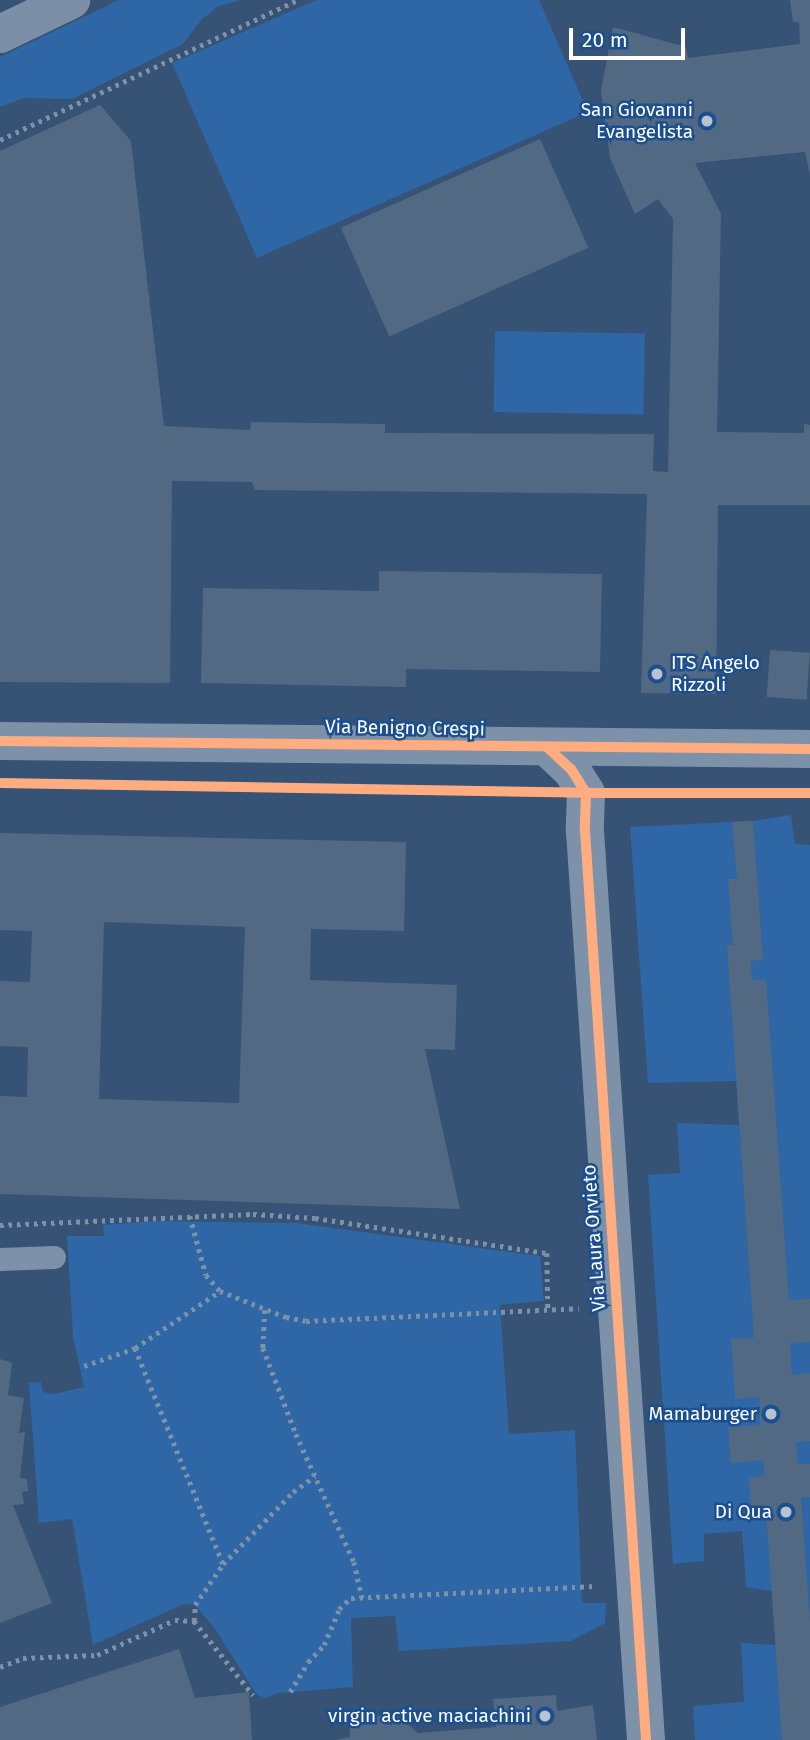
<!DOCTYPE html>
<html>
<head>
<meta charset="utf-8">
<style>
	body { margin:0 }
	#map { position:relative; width:810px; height:1740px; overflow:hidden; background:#365274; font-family:"Fira Sans",sans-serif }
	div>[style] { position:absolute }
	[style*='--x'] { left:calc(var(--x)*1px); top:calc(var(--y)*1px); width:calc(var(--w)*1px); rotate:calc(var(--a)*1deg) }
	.green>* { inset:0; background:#2f66a5; transform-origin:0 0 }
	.building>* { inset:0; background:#526984; transform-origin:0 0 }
	.path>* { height:4.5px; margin-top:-2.25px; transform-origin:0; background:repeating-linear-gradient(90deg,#7d92a8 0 3.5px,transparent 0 8.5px) }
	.lane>* { height:23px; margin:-11.5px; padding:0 11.5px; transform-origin:11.5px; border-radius:11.5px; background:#7d92a8 }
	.street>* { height:38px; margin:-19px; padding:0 19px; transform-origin:19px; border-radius:19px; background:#7d92a8 }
	.primary>* { height:38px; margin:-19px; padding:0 19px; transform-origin:19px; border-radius:19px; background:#7d8ea7 }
	.cycleway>* { height:10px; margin:-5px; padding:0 5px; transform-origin:5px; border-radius:5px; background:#ffac80 }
	.dots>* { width:19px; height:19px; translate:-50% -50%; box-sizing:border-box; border:4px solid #1b4f8f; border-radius:50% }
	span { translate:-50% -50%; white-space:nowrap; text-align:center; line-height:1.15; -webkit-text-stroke:5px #1b4f8f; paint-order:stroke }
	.poi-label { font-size:19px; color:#fff }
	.right { translate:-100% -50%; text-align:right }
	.left { translate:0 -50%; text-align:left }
	.street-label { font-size:19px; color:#fff }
	.scale { position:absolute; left:569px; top:28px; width:116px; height:32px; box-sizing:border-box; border:4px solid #fff; border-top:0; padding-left:9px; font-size:21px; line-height:24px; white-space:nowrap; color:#fff; -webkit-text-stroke:5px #1b4f8f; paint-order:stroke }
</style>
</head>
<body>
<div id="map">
	<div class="green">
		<div style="clip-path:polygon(119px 0,241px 0,219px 6px,202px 19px,183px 44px,72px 99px,24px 98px,0 107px,0 57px)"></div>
		<div style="clip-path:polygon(316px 0,539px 0,588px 112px,257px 258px,172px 63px)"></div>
		<div style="left:495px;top:331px;width:150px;height:81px;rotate:1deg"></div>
		<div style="clip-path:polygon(791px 815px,795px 844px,810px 845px,810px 1740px,695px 1740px,693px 1706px,744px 1702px,741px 1643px,776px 1645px,772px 1591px,746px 1587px,742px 1531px,704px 1534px,704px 1561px,673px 1564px,648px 1175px,680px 1173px,677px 1123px,739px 1125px,736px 1081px,648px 1083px,630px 827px,753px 821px)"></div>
		<div style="clip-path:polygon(156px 1221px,297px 1223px,540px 1256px,544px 1301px,500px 1305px,509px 1434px,575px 1430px,582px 1603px,606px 1603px,605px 1623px,571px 1641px,399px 1651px,395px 1616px,351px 1618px,353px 1687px,278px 1693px,266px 1698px,257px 1695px,215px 1629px,195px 1605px,184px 1604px,93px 1645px,72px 1519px,39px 1523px,29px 1383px,41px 1382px,43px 1392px,54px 1394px,84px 1387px,73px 1337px,67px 1236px,104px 1236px,103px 1225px)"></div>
	</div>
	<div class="building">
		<div style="clip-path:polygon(790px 0,810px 0,810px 175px,805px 152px,695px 163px,721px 214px,717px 432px,804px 433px,804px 424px,810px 425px,810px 505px,718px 505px,716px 694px,641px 693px,647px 494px,255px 490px,252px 482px,172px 481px,170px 683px,0 682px,0 151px,100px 105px,131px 141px,164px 426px,250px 430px,251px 422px,385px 424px,385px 433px,654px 434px,653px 471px,668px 472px,673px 219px,658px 199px,635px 214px,610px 158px,601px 91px,613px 27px,686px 47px,688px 58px,800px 44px,799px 22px,793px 22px)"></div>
		<div style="left:540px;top:139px;width:119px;height:218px;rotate:66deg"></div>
		<div style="clip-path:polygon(379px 571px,602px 574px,600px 672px,406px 669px,406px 687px,201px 683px,203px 588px,379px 591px)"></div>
		<div style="left:770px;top:650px;width:40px;height:47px;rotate:4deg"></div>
		<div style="clip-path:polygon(753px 821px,763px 960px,751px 961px,752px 980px,766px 979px,789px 1300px,810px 1299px,810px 1342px,790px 1343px,792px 1375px,810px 1373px,810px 1441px,796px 1442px,798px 1464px,810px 1464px,810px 1497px,801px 1497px,810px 1622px,810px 1740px,782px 1740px,766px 1510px,751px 1510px,749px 1477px,765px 1476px,763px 1460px,731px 1463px,728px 1427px,760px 1425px,759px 1397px,735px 1399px,731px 1339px,754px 1338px,727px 945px,733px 945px,728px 879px,737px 879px,732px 822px)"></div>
		<div style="clip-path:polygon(evenodd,0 833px,406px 842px,404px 931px,311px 929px,310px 980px,457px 985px,455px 1050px,425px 1049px,460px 1209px,0 1194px,0 1096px,27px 1097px,28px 1047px,0 1046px,0 981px,30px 982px,32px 931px,0 930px,0 833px,104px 922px,245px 927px,239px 1103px,99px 1099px,104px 922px)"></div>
		<div style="clip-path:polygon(0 1359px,12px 1363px,8px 1395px,24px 1398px,19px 1433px,25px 1432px,20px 1478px,27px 1479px,28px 1491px,22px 1492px,24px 1504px,13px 1505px,52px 1603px,0 1623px)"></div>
		<div style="clip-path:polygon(179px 1649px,195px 1698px,249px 1692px,252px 1740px,0 1740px,0 1707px)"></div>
		<div style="clip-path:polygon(556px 1695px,557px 1711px,593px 1705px,597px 1740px,337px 1740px,350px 1737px,350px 1717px,397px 1715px,418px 1733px,496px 1727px,493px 1699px)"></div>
	</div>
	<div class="path">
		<div style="--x:0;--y:140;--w:328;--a:-25.2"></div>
		<div style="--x:190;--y:1216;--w:61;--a:74.8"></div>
		<div style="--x:206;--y:1275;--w:21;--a:49"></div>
		<div style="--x:220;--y:1291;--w:71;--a:21.5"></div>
		<div style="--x:286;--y:1317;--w:20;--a:11"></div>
		<div style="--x:306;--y:1321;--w:273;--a:-2.7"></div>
		<div style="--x:0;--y:1225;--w:253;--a:-2.5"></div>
		<div style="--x:253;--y:1214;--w:62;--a:3.7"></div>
		<div style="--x:315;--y:1218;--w:235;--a:8.6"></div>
		<div style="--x:547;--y:1253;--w:56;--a:89"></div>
		<div style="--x:265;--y:1310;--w:38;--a:93"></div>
		<div style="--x:263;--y:1348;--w:92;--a:69"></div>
		<div style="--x:296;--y:1434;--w:141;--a:65.6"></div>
		<div style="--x:354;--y:1562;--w:37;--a:77"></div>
		<div style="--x:135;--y:1348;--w:233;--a:67.8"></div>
		<div style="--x:84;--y:1366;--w:54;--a:-19.4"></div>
		<div style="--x:135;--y:1348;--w:102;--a:-33.8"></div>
		<div style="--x:194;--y:1621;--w:16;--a:-86"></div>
		<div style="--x:195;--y:1605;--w:50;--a:-55.7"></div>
		<div style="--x:223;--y:1564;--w:100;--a:-45.8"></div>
		<div style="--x:293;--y:1492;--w:27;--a:-36"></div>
		<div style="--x:0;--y:1667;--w:25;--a:-21"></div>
		<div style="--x:23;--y:1658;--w:74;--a:-2.3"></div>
		<div style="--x:97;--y:1655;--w:85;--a:-24.2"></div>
		<div style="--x:175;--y:1620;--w:19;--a:3"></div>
		<div style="--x:194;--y:1621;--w:95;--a:51.4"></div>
		<div style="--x:290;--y:1692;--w:35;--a:-59"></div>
		<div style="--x:308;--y:1662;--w:23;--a:-47"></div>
		<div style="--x:324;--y:1645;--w:39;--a:-67"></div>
		<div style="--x:339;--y:1609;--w:16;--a:-43"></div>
		<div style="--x:351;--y:1598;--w:245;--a:-2.8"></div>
	</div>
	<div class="lane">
		<div style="--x:0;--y:1259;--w:54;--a:-2.1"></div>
	</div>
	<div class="street">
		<div style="--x:0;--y:741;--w:810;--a:0.57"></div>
		<div style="--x:547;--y:747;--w:33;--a:43"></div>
		<div style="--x:571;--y:769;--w:28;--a:58"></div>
		<div style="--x:586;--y:793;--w:38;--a:92"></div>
		<div style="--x:585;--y:831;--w:911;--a:86.16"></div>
	</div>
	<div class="primary">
		<div style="--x:0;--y:34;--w:79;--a:-25.6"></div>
	</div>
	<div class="cycleway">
		<div style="--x:0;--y:741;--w:810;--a:0.57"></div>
		<div style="--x:547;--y:747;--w:33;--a:43"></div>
		<div style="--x:571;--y:769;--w:28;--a:58"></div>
		<div style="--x:586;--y:793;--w:38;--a:92"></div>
		<div style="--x:585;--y:831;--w:911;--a:86.16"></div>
		<div style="--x:0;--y:783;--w:602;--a:0.95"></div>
		<div style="--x:602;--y:793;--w:208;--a:0"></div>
	</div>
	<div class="dots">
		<div style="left:707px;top:121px;background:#b9c2ce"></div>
		<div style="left:657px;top:674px;background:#b9c2ce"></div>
		<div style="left:771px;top:1414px;background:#b9c2ce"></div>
		<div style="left:786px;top:1512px;background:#b9c2ce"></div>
		<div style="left:545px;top:1716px;background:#b9c2ce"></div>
	</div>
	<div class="poi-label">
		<span class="right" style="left:693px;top:121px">San Giovanni<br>Evangelista</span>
		<span class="left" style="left:671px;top:674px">ITS Angelo<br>Rizzoli</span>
		<span class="right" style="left:757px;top:1414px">Mamaburger</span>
		<span class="right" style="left:772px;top:1512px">Di Qua</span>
		<span class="right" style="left:531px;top:1716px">virgin active maciachini</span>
	</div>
	<div class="street-label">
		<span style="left:405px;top:728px;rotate:1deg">Via Benigno Crespi</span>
		<span style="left:594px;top:1238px;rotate:-94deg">Via Laura Orvieto</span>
	</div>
	<div class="scale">20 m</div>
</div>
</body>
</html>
